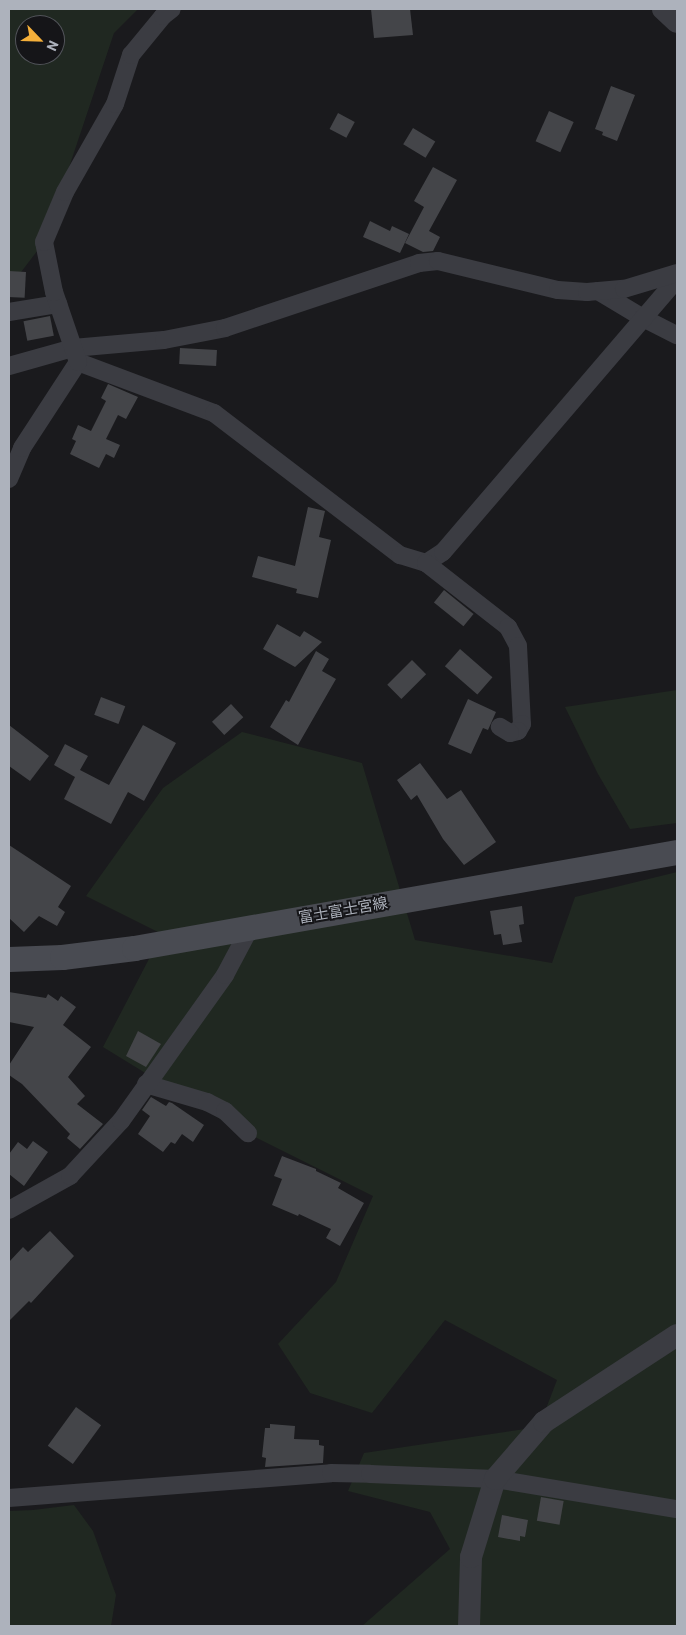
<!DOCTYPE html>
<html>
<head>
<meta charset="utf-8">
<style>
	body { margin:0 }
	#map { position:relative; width:686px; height:1635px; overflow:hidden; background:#1a1a1d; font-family:Barlow,"Noto Sans JP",sans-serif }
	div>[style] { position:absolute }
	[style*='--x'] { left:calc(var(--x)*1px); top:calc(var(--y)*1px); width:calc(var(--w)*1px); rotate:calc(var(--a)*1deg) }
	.green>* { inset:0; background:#202821 }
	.building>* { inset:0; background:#444549; transform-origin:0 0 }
	.minor>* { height:18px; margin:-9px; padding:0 9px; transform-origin:9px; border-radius:9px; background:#3b3c42 }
	.tertiary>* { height:22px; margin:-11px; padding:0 11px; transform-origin:11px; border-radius:11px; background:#3b3c42 }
	.secondary>* { height:25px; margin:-12.5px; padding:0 12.5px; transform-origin:12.5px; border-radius:12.5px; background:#494b52 }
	span { translate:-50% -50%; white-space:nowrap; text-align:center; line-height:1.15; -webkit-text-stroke:4px #151518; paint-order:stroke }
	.street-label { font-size:15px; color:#adb2bc }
	.frame { position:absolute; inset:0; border:10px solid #adb2bc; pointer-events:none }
	.north { position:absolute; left:15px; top:15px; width:50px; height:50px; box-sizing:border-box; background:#151518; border:1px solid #52545a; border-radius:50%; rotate:114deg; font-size:14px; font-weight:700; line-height:20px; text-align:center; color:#adb2bc }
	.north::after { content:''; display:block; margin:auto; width:18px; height:22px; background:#f4af3a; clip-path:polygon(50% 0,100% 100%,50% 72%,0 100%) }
</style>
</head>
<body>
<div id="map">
	<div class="green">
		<div style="clip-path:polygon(evenodd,9px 9px,138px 9px,114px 33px,44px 242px,9px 288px,9px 9px,25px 25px,55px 25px,55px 55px,25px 55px,25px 25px)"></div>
		<div style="clip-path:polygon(677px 690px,677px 823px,630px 829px,598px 774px,565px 707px)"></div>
		<div style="clip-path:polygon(242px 732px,362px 763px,415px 940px,552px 963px,575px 897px,677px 872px,677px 1626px,362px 1626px,450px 1549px,430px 1512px,348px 1491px,364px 1453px,539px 1427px,557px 1380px,445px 1320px,372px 1413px,310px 1393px,278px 1344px,336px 1282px,373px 1196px,225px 1122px,103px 1047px,162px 934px,86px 896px,163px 788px)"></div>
		<div style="clip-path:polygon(74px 1505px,93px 1531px,116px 1595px,111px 1626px,9px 1626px,9px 1511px,33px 1510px)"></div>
	</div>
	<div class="building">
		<div style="clip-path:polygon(371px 9px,410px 9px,413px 35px,374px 38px)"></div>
		<div style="clip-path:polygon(611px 86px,635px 95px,617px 141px,602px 135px,603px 132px,595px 129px)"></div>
		<div style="left:549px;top:111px;width:27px;height:33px;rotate:24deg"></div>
		<div style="left:338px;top:113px;width:19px;height:18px;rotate:28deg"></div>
		<div style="left:413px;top:128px;width:26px;height:19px;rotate:31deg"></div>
		<div style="clip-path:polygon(433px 167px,457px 180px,429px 231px,440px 237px,433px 251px,423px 252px,405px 243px,424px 207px,414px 201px)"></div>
		<div style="clip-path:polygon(370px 221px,390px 231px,392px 226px,409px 234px,400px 253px,363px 237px)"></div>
		<div style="left:9px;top:271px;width:17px;height:26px;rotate:3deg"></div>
		<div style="left:50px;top:316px;width:20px;height:27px;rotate:79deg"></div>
		<div style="left:180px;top:348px;width:37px;height:16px;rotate:3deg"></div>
		<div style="clip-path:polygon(108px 384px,138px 397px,126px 419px,118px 415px,106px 439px,120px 445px,114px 458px,106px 454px,99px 468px,70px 454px,76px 441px,72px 439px,78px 425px,91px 431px,106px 401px,101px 398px)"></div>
		<div style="clip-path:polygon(308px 507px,325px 511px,319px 537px,331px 540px,318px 598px,296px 593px,297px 589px,252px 577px,258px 556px,295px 566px)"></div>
		<div style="left:444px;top:590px;width:38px;height:16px;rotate:39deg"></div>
		<div style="clip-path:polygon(277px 624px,300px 637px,304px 631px,322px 642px,295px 667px,263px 649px)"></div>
		<div style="left:460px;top:649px;width:43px;height:23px;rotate:41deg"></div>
		<div style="clip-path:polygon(316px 651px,329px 659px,322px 671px,336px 679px,298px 745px,270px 727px,286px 700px,289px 702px)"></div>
		<div style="left:412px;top:660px;width:20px;height:35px;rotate:45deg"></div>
		<div style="left:101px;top:697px;width:26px;height:19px;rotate:21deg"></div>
		<div style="clip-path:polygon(468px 699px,496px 712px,488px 730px,483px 728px,471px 754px,448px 744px)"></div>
		<div style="left:231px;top:704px;width:18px;height:26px;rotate:47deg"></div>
		<div style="clip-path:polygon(9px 725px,49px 756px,30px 781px,9px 766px)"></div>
		<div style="clip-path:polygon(143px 725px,176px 743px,144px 801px,128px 792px,111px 824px,64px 799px,75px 777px,54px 765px,65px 744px,88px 756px,80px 770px,109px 785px)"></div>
		<div style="clip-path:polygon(420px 763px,447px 799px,461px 790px,496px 842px,464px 865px,443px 839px,417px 795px,411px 800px,397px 780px)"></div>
		<div style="clip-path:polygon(9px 845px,71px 886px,58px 907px,65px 912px,57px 926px,39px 916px,24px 932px,9px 918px)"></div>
		<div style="clip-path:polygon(522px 906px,524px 924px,519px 925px,522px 942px,503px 945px,501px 934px,494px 935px,490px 911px)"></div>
		<div style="clip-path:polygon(9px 992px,46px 998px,48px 994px,58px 1001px,61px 996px,76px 1007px,63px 1025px,91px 1047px,68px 1077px,85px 1096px,77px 1104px,103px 1124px,80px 1149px,67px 1138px,70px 1134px,22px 1084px,9px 1075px,9px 1065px,34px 1027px,9px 1022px)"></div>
		<div style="clip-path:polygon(138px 1031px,161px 1044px,146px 1067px,126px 1056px)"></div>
		<div style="clip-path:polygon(151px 1097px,166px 1106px,169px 1102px,172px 1103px,204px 1125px,193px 1142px,182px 1134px,175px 1144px,171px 1142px,163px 1152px,138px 1134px,150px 1116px,142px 1110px)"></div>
		<div style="clip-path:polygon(33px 1141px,48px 1152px,24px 1186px,9px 1174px,9px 1154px,18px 1142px,27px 1149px)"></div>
		<div style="clip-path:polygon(282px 1156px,316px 1169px,316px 1171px,341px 1183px,338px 1188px,364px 1203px,340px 1246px,326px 1238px,331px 1229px,299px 1214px,298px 1216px,272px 1205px,282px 1179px,274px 1176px)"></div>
		<div style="clip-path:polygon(50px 1231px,74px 1256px,31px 1303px,29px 1301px,9px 1321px,9px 1262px,23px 1247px,28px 1252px)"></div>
		<div style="left:76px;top:1407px;width:31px;height:48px;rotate:36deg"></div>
		<div style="clip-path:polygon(270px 1424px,295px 1426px,294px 1439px,319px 1440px,319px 1445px,324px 1446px,323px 1463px,265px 1467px,266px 1458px,262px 1457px,265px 1428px,270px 1428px)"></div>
		<div style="left:541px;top:1497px;width:23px;height:24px;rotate:10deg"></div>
		<div style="clip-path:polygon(502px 1515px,528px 1520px,525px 1537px,520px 1536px,520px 1541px,498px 1537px)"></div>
	</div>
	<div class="minor">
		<div style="--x:598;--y:291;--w:52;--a:31"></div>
		<div style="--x:643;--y:318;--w:38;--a:27"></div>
		<div style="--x:9;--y:312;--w:50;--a:-9.3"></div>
		<div style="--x:78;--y:362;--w:145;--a:20.6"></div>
		<div style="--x:214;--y:413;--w:234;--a:37.4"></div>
		<div style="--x:400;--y:555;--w:27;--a:17"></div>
		<div style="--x:426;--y:563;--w:20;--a:-33"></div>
		<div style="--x:443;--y:552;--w:360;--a:-49.4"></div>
		<div style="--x:9;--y:366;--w:66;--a:-15.7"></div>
		<div style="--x:73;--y:348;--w:91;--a:-5"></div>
		<div style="--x:164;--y:340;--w:62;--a:-11.1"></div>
		<div style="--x:225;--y:328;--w:205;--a:-18.5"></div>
		<div style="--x:419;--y:263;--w:19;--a:-6"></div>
		<div style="--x:438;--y:261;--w:123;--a:13.6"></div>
		<div style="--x:558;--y:290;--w:29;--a:4"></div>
		<div style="--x:587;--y:292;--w:37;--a:-5"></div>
		<div style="--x:624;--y:289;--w:55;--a:-16.8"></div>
		<div style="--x:9;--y:479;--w:34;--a:-67"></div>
		<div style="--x:22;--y:448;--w:103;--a:-56.9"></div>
		<div style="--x:78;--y:362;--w:74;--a:-108.9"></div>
		<div style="--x:54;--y:292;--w:51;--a:-101.3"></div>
		<div style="--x:44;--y:242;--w:54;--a:-67.2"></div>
		<div style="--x:65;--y:192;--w:101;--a:-60.4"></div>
		<div style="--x:115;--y:104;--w:52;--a:-71.9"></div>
		<div style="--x:131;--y:55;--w:50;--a:-50.6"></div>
		<div style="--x:163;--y:16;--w:11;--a:-38"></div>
		<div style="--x:426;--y:563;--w:104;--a:38"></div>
		<div style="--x:508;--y:627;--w:21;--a:62"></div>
		<div style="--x:518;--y:646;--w:78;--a:87.1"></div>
		<div style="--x:522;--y:724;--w:8;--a:120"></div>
		<div style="--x:518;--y:731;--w:8;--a:166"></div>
		<div style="--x:510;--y:733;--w:12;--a:-149"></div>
		<div style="--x:146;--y:1084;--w:64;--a:16.4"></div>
		<div style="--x:207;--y:1102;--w:20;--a:27"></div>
		<div style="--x:225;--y:1111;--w:32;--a:44"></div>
		<div style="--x:9;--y:1210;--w:70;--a:-29.1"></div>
		<div style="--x:70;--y:1176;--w:75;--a:-47.2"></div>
		<div style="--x:121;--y:1121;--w:179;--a:-54.5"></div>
		<div style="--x:225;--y:975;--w:55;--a:-62"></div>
		<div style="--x:9;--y:1498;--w:323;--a:-4.4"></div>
		<div style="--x:331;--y:1473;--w:39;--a:1"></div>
		<div style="--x:370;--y:1474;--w:125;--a:2.3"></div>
		<div style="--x:495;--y:1479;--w:184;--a:9.4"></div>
	</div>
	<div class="tertiary">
		<div style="--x:663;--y:9;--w:19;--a:43"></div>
		<div style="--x:469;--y:1626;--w:69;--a:-88.3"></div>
		<div style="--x:471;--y:1557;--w:82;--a:-72.9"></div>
		<div style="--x:495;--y:1479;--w:75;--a:-49.3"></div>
		<div style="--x:544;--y:1422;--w:159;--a:-33.2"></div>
	</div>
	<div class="secondary">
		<div style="--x:9;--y:959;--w:53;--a:-2.2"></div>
		<div style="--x:62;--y:957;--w:73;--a:-7.1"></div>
		<div style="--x:134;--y:948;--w:551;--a:-10.03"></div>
	</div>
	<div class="street-label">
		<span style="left:343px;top:910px;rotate:-10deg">富士富士宮線</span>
	</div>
	<div class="frame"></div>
	<div class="north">N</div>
</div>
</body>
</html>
